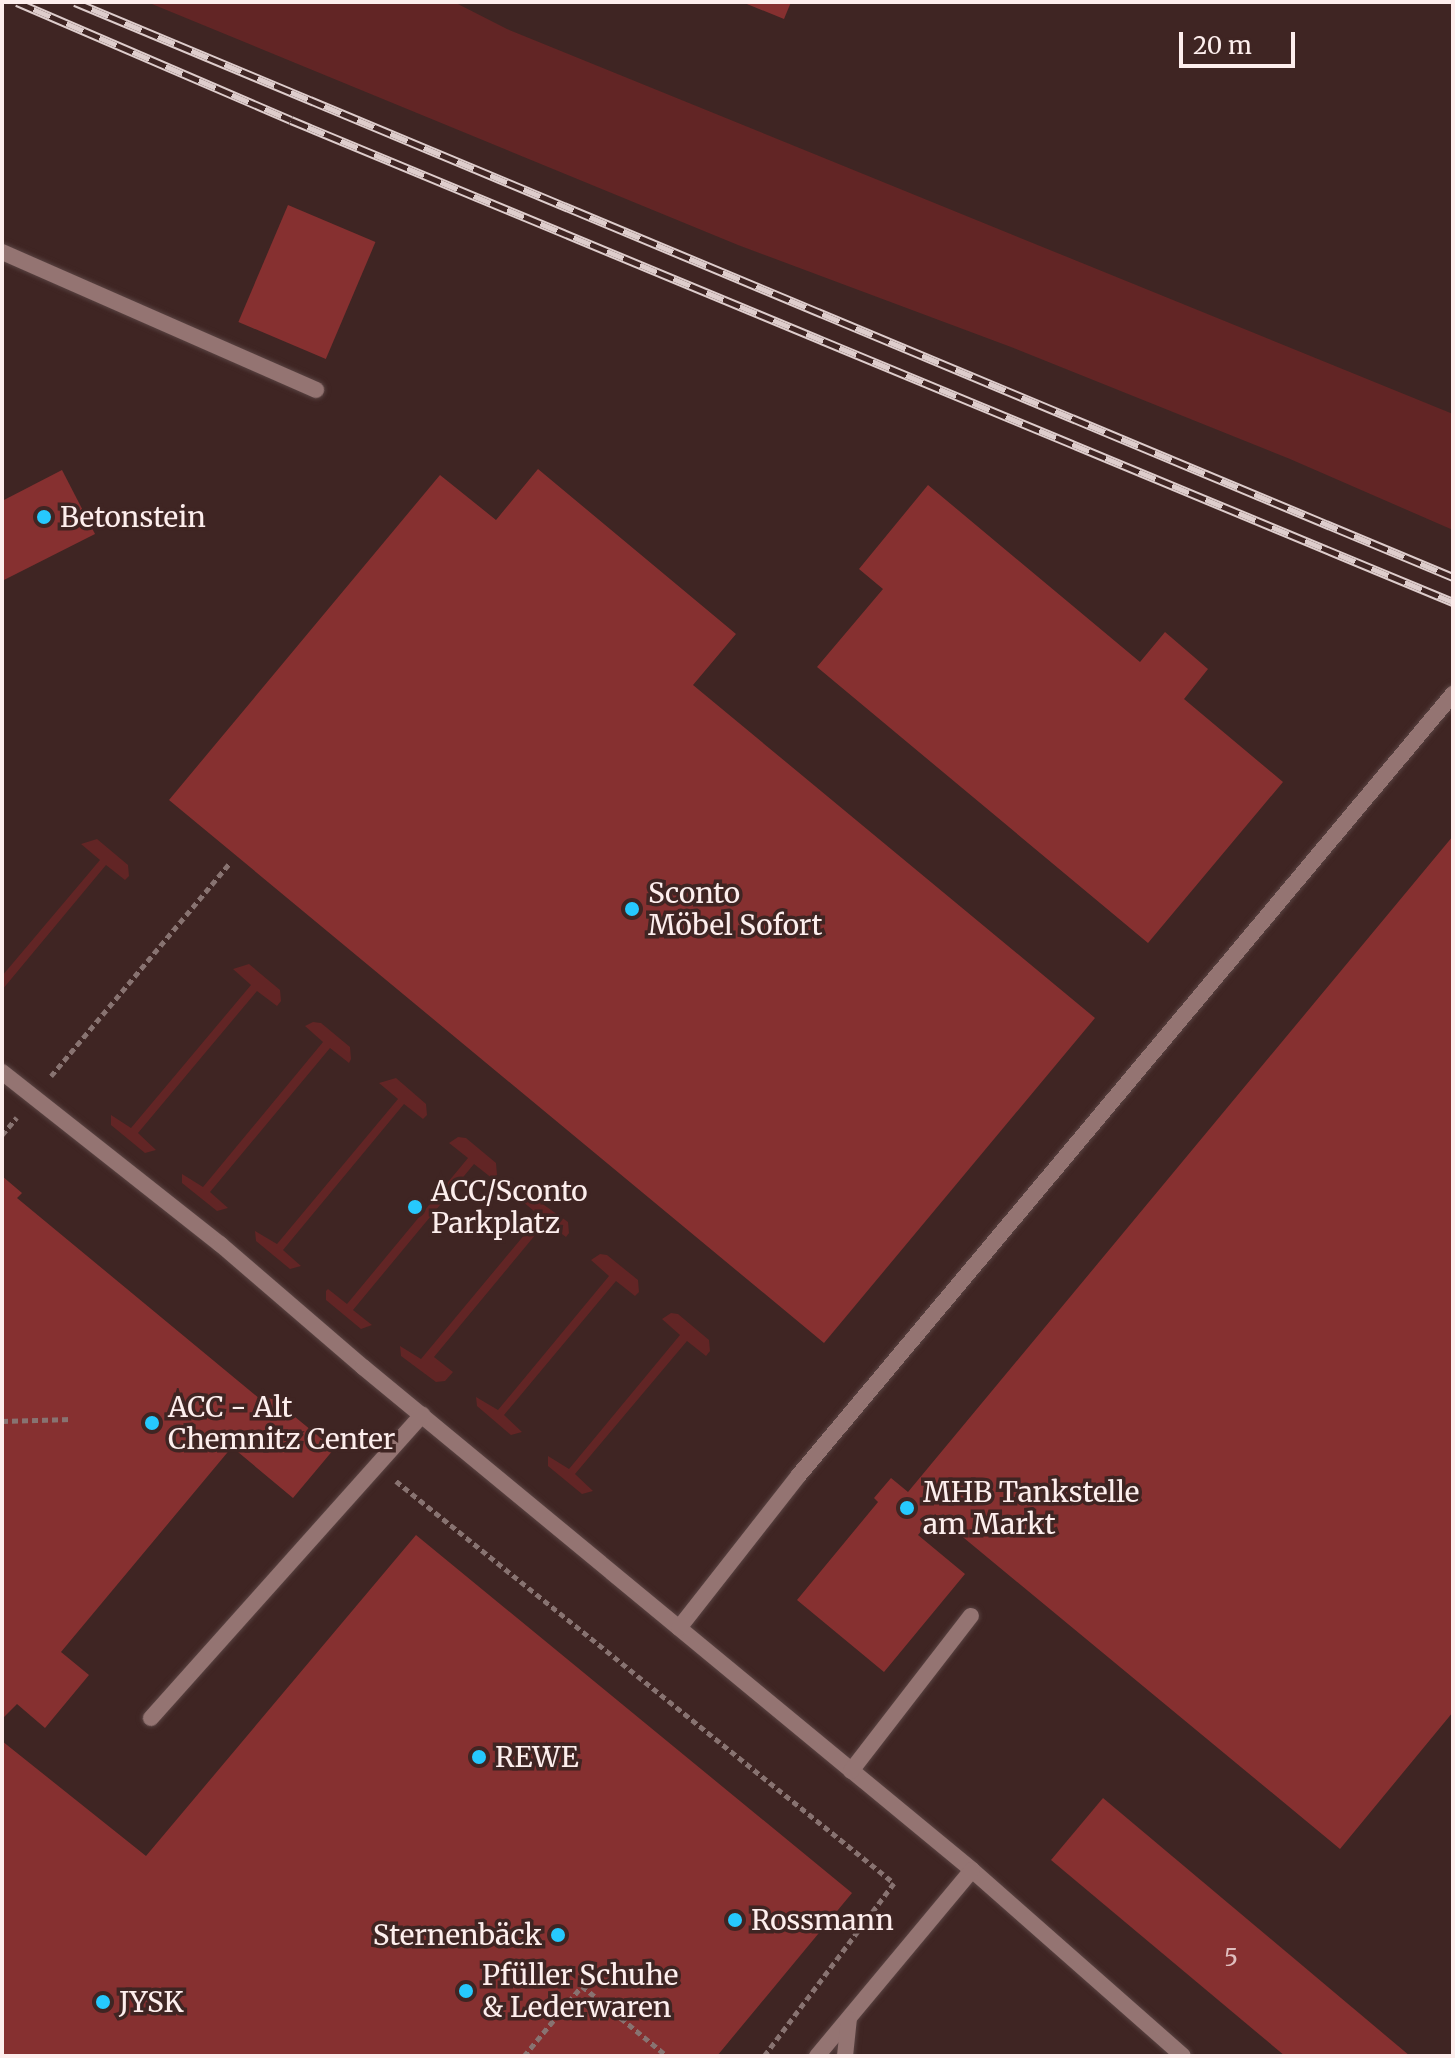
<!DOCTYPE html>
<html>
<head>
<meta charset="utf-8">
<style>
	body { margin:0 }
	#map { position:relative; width:1455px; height:2058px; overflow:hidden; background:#3f2523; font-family:Merriweather,serif }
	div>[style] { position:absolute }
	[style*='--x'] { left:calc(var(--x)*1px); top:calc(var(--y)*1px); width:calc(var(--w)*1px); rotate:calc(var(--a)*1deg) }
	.green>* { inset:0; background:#622525 }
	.building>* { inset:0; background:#863030; transform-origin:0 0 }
	.path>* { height:5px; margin-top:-2.5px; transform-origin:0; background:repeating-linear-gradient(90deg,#887371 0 6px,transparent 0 10px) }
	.roads { filter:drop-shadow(0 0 2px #594342) drop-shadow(0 0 2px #594342) }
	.service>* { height:16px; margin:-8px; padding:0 8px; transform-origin:8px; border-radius:8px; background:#947472 }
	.rail>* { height:9px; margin-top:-4.5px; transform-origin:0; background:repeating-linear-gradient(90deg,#3f2523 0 18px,#decdcc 0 36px); box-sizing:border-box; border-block:2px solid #decdcc }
	.dots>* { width:22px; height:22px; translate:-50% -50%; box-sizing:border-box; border:4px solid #3f2523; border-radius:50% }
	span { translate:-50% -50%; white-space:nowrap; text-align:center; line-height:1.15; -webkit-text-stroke:7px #3f2523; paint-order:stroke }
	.number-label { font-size:24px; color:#dfbebe }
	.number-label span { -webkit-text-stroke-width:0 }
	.poi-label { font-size:28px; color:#fdeeed }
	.left { translate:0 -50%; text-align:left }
	.right { translate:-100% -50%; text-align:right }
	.frame { position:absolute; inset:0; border:4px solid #fdeeed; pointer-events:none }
	.scale { position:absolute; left:1179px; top:32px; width:116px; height:36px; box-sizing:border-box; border:4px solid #fdeeed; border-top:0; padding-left:10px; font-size:24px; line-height:28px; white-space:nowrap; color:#fdeeed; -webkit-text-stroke:6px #3f2523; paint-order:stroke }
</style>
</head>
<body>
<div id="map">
	<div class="green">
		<div style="clip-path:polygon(147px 2px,454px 2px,507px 29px,1453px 414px,1453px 530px,1290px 459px,1011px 347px,738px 245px)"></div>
		<div style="clip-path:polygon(97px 839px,128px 865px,129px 876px,125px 880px,106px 865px,2px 990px,2px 976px,100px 860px,81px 844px)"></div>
		<div style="clip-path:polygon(249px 964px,280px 990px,281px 1001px,277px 1006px,257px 991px,138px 1133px,156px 1150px,145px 1153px,111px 1125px,111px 1115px,131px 1128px,251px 985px,233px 969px)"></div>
		<div style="clip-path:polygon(313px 1022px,321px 1023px,350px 1047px,351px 1059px,349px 1063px,330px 1048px,210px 1192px,228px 1208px,217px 1211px,182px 1183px,182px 1174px,203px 1187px,323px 1042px,305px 1026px)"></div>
		<div style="clip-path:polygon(396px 1078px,426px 1104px,427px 1115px,423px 1119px,404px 1104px,283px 1250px,301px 1266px,290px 1269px,256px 1241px,255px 1231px,277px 1244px,398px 1099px,379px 1083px)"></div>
		<div style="clip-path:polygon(458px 1137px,466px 1138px,496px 1163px,497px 1175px,493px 1179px,474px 1164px,353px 1310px,372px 1325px,361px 1329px,326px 1300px,326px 1291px,328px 1289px,347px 1304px,468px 1158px,449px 1143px)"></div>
		<div style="clip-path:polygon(530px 1195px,568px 1222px,569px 1233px,566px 1237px,546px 1222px,434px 1357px,453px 1372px,445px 1381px,436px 1382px,401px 1356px,400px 1346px,421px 1359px,540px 1216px,522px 1201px)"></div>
		<div style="clip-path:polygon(600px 1254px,607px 1255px,638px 1280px,639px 1292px,635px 1296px,616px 1281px,504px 1415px,522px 1432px,511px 1435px,477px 1406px,476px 1397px,498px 1410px,609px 1276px,591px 1260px)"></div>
		<div style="clip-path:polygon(671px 1313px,678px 1314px,709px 1340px,710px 1351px,706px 1356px,687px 1341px,575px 1474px,593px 1491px,582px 1494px,548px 1466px,548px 1456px,569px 1469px,680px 1335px,662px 1319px)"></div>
	</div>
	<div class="building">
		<div style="clip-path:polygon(742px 2px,791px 2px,784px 19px)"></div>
		<div style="left:288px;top:205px;width:95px;height:127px;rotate:23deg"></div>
		<div style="clip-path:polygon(538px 469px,736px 634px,693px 685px,1095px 1018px,824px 1343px,169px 800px,440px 475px,496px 520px)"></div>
		<div style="clip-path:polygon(62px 470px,95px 534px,2px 581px,2px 501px)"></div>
		<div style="clip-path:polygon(928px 485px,1140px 662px,1165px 632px,1208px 669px,1184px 699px,1283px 782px,1148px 943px,817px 667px,883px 589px,859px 569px)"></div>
		<div style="clip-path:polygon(1453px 836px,1453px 1712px,1340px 1849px,935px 1514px,918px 1535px,965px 1574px,884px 1672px,797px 1600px,878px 1502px,874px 1498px,891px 1478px,908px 1492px)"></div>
		<div style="clip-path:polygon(2px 1176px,22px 1193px,17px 1198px,260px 1399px,272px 1398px,334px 1449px,293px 1498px,232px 1447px,61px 1652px,89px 1675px,45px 1728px,17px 1704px,2px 1719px)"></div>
		<div style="clip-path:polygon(416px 1535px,852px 1893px,717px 2056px,2px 2056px,2px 1741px,146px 1856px)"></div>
		<div style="clip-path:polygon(1103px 1798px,1410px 2056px,1285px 2056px,1051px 1860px)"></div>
	</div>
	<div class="path">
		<div style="--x:51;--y:1076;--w:278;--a:-50"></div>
		<div style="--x:2;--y:1135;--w:23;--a:-50"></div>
		<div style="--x:2;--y:1421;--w:70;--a:-1.6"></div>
		<div style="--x:396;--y:1481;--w:640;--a:38.91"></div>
		<div style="--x:894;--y:1883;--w:216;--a:126.9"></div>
		<div style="--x:524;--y:2056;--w:91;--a:-50.4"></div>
		<div style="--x:582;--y:1986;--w:110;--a:39.5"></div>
	</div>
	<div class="roads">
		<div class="service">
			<div style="--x:2;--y:252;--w:343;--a:23.7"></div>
			<div style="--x:2;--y:1072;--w:278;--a:38.3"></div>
			<div style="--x:220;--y:1244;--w:189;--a:40.7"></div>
			<div style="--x:363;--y:1367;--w:790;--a:39.55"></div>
			<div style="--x:972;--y:1870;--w:281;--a:41.4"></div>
			<div style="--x:679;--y:1628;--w:194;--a:-51.9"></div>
			<div style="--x:799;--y:1475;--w:1019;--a:-50.06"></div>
			<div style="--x:151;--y:1718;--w:407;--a:-48.2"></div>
			<div style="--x:851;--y:1771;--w:196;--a:-52.3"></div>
			<div style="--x:817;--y:2056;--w:242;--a:-50.2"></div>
			<div style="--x:845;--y:2056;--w:37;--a:-84"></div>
		</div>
	</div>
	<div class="rail">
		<div style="--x:17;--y:2;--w:298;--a:23.3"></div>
		<div style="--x:291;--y:120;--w:1258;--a:22.53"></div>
		<div style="--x:75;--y:2;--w:1493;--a:22.65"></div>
	</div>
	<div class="dots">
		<div style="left:44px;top:517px;background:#26c9fe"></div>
		<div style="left:632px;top:909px;background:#26c9fe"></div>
		<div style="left:415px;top:1207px;background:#26c9fe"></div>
		<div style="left:152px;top:1423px;background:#26c9fe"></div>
		<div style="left:907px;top:1508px;background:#26c9fe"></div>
		<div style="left:479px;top:1757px;background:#26c9fe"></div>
		<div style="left:735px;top:1920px;background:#26c9fe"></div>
		<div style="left:558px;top:1935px;background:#26c9fe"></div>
		<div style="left:466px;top:1991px;background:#26c9fe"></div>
		<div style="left:103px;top:2002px;background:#26c9fe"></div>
	</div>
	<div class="number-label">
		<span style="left:1231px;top:1958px">5</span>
	</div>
	<div class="poi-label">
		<span class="left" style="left:60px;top:517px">Betonstein</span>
		<span class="left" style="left:648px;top:909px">Sconto<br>Möbel Sofort</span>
		<span class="left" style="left:431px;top:1207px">ACC/Sconto<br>Parkplatz</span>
		<span class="left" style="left:168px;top:1423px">ACC - Alt<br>Chemnitz Center</span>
		<span class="left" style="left:923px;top:1508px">MHB Tankstelle<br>am Markt</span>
		<span class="left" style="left:495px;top:1757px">REWE</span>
		<span class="left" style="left:751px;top:1920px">Rossmann</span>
		<span class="right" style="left:542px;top:1935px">Sternenbäck</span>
		<span class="left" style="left:482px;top:1991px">Pfüller Schuhe<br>&amp; Lederwaren</span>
		<span class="left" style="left:119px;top:2002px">JYSK</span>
	</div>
	<div class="frame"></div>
	<div class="scale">20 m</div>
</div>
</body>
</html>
